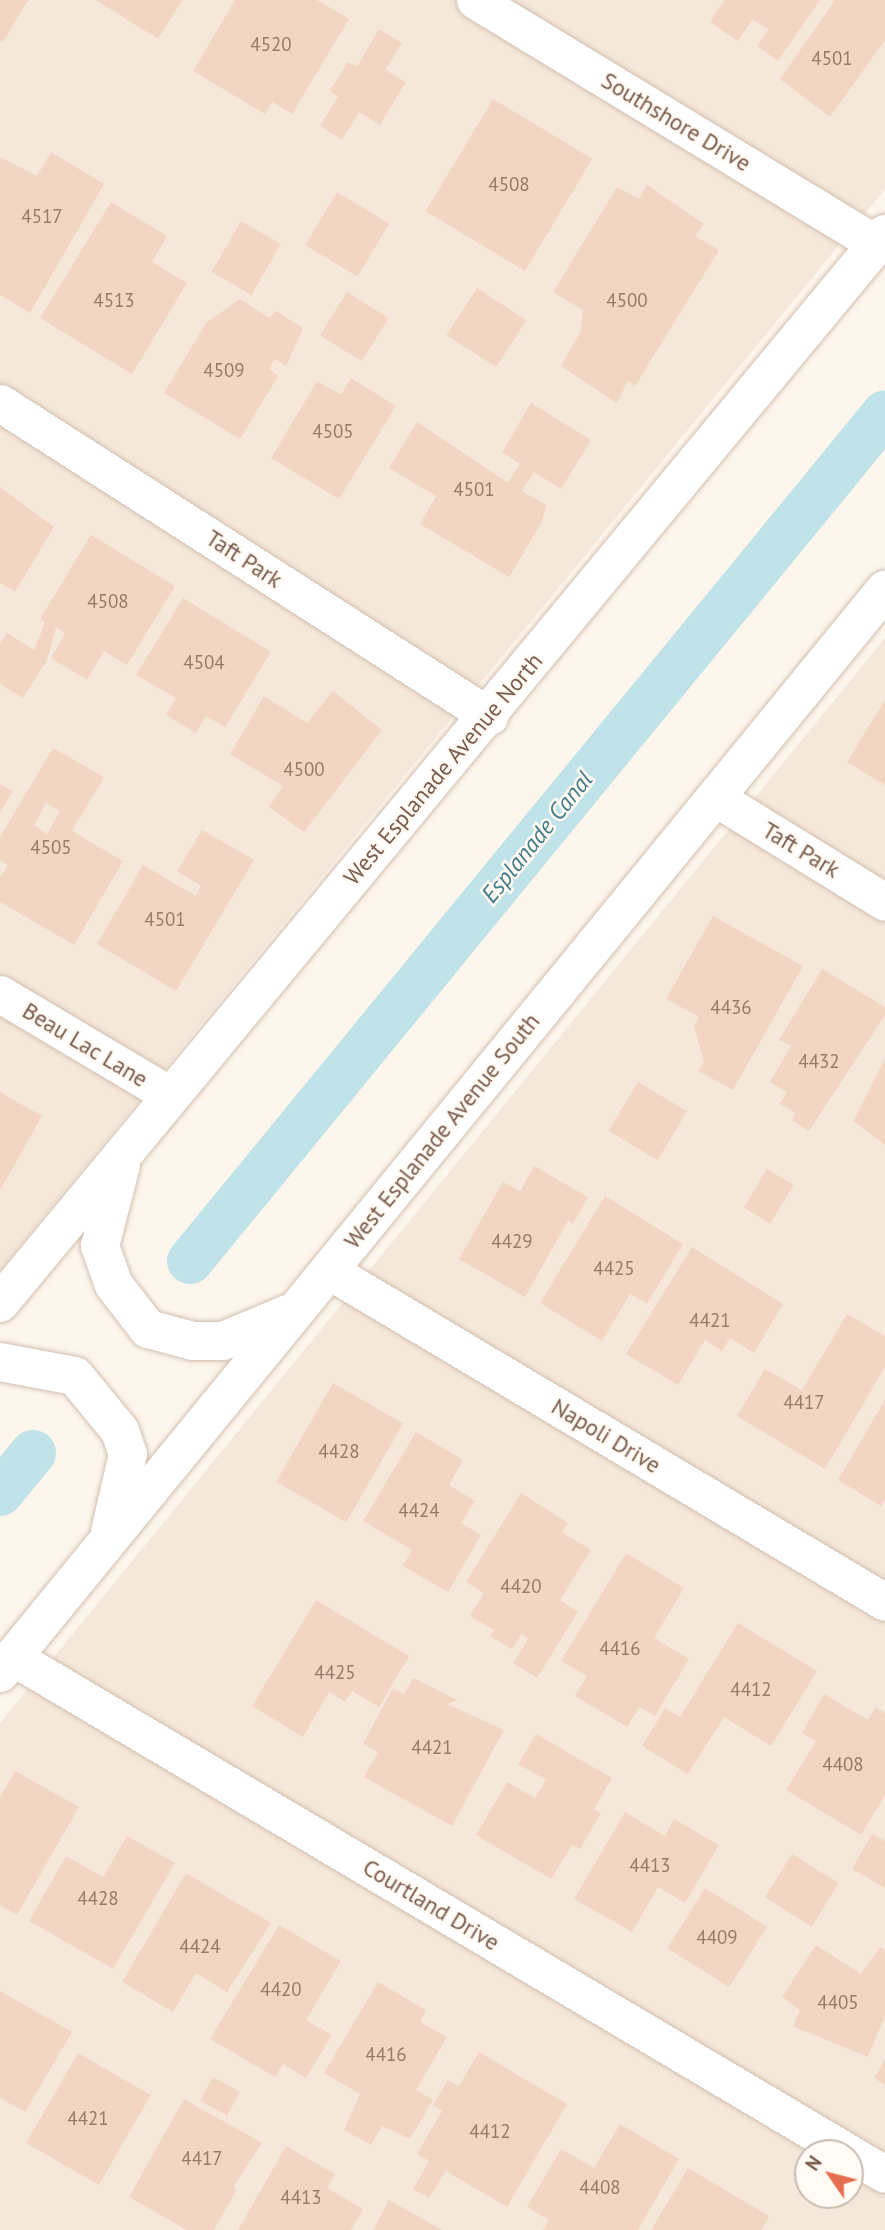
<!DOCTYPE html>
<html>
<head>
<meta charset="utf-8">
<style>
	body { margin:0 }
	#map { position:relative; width:885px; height:2230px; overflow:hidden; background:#fdf6ec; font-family:"PT Sans",sans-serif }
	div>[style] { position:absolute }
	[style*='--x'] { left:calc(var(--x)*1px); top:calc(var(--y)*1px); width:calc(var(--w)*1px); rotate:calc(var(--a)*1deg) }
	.residential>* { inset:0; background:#f5e8da }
	.canal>* { height:46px; margin:-23px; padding:0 23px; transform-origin:23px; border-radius:23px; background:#bfe3e8 }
	.building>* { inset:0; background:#f3d5c3; transform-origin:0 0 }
	.roads { filter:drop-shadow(0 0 2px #d1beb0) drop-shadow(0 0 2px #d1beb0) }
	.street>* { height:37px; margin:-18.5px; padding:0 18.5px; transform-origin:18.5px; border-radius:18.5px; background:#fff }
	.secondary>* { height:38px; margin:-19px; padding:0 19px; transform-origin:19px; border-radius:19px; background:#fff }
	span { translate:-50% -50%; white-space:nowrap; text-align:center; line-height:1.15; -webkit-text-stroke:5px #fffaf3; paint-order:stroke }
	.number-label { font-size:19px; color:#987a6a }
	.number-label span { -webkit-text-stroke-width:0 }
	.street-label { font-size:23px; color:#7a5c4d }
	.water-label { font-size:24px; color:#437c86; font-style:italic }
	.north { position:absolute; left:794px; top:2139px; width:70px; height:70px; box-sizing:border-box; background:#fffaf3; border:2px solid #cabbb1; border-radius:50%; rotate:305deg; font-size:19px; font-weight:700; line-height:28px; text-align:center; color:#7a5c4d }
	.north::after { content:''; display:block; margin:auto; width:24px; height:32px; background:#e76f51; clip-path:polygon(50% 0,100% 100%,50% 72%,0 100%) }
</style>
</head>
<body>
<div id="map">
	<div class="residential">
		<div style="clip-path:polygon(0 0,885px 0,885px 189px,0 1270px)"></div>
		<div style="clip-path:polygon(evenodd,885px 638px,885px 2230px,0 2230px,0 1723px,885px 638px,808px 2153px,850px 2153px,850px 2195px,808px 2195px,808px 2153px)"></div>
	</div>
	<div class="canal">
		<div style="--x:190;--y:1261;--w:1096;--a:-50.66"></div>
		<div style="--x:0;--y:1493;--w:52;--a:-50.5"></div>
	</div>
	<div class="building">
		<div style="clip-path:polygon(0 0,28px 0,3px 42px,0 40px)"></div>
		<div style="clip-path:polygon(96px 0,182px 0,158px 39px)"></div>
		<div style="clip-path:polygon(235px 0,317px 0,349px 19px,292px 114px,272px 102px,265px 114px,193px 71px)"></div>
		<div style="clip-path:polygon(724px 0,820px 0,778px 61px,757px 46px,769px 29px,752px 20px,738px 41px,710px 22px)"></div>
		<div style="clip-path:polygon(835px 0,885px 0,885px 40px,830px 117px,780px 79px)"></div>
		<div style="clip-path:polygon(379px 29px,402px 43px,385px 70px,406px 82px,380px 125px,359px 112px,342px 140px,320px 126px,338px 96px,330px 91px,348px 62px,357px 67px)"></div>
		<div style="left:493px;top:99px;width:116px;height:131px;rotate:31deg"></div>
		<div style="clip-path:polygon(51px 152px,104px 184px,30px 313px,0 295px,0 157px,37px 176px)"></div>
		<div style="clip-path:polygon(647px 185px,704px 224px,695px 236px,719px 250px,635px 386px,628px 381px,617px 403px,561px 366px,581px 330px,583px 310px,553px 292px,617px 187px,639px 199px)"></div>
		<div style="left:337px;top:192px;width:61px;height:62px;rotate:31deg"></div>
		<div style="clip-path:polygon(111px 202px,167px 236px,152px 262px,187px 283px,132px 374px,40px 318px)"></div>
		<div style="left:241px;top:221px;width:46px;height:59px;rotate:30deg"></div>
		<div style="left:477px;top:288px;width:59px;height:56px;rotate:33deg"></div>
		<div style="left:347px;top:292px;width:49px;height:51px;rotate:32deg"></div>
		<div style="clip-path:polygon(240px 299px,269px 318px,276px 311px,303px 328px,286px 366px,275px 359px,269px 369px,278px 376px,240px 439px,164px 393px,206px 323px)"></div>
		<div style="clip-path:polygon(351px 378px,396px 406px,339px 499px,271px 458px,317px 381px,341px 395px)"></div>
		<div style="clip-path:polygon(531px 403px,591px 440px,561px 489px,534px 472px,522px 491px,546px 505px,542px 522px,509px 577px,420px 524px,436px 496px,389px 468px,417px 422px,508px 483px,520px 464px,502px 452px)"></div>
		<div style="clip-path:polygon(0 487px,54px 527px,15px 592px,0 583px)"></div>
		<div style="clip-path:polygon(91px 535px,175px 586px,127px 665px,104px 651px,87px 680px,51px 658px,65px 633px,56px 628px,47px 660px,23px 698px,0 684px,0 644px,7px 633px,34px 650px,45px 623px,40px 619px)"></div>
		<div style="clip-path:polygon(183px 598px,271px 652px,225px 727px,206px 716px,196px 733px,166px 715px,176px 698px,136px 675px)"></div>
		<div style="clip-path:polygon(333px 691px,382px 730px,304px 832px,269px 807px,283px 786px,230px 754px,264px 696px,307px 723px)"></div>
		<div style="clip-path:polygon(885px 700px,885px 785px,847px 762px)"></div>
		<div style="clip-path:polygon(evenodd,53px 748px,104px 777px,72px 831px,123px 861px,74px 945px,0 902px,0 878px,8px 865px,0 860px,0 837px,53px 748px,46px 803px,60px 811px,47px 834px,34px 825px,46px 803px)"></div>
		<div style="clip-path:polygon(0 784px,13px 791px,0 813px)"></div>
		<div style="clip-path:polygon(202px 830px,254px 860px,176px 991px,97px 944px,143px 865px,196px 896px,201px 886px,177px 871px)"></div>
		<div style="clip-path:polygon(713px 916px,803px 966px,733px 1090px,698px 1071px,704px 1062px,694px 1026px,699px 1017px,666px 999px)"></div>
		<div style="clip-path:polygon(822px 969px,885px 1007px,885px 1015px,809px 1131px,792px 1120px,796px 1113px,780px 1104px,787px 1092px,770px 1082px,791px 1046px,779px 1040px)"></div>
		<div style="clip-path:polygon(885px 1059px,885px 1145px,853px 1121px)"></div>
		<div style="left:638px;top:1082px;width:57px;height:57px;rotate:31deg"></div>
		<div style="clip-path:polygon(0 1092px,42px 1116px,0 1190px)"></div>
		<div style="clip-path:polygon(534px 1166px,588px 1197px,573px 1224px,568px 1221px,525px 1297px,459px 1259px,503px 1182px,520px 1191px)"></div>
		<div style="left:767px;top:1169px;width:31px;height:45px;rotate:31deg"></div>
		<div style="clip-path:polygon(605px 1196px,683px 1244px,647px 1304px,630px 1294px,602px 1341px,540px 1303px)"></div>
		<div style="clip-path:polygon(692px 1247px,783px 1304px,754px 1353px,730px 1338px,722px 1351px,705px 1340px,678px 1385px,626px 1354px)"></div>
		<div style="clip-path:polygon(847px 1314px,885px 1336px,885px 1367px,825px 1469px,737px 1416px,765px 1369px,802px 1390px)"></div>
		<div style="left:333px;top:1383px;width:81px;height:114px;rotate:30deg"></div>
		<div style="clip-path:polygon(885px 1400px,885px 1500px,881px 1506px,838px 1480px)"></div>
		<div style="clip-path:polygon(416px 1432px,463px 1460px,449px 1485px,475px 1501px,461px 1523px,481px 1535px,448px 1592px,403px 1566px,412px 1550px,363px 1521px)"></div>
		<div style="clip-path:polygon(521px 1493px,568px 1523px,562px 1532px,591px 1550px,560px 1600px,578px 1612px,537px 1678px,513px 1663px,528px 1639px,522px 1634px,512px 1649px,490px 1636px,494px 1630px,470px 1616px,484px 1593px,466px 1582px)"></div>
		<div style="clip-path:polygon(626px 1553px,684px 1588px,654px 1638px,689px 1659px,655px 1716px,639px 1707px,627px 1727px,575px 1696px,587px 1676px,561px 1661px)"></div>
		<div style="clip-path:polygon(316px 1600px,409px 1656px,379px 1707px,352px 1691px,345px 1702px,329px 1692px,303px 1737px,252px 1706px)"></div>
		<div style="clip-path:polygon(738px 1623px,817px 1671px,771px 1746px,724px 1717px,688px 1774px,642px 1746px,665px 1708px,680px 1717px)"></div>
		<div style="clip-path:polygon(413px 1678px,457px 1700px,447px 1704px,504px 1730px,452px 1826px,364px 1777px,378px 1752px,363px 1744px,393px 1688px,404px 1694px)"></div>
		<div style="clip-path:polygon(824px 1694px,868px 1720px,876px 1707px,885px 1713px,885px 1795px,861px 1835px,786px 1790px,816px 1741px,802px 1733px)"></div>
		<div style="clip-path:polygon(536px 1734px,612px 1778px,594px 1809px,601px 1813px,580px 1849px,572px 1845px,551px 1879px,476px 1835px,507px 1782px,535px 1798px,546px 1780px,518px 1764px)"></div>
		<div style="clip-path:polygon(15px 1771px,79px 1807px,17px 1915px,0 1905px,0 1797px)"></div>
		<div style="clip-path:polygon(625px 1812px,665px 1836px,674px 1819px,719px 1845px,685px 1903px,658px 1887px,632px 1932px,574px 1899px)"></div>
		<div style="clip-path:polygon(872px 1834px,885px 1841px,885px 1888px,852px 1869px)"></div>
		<div style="clip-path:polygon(127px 1836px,175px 1863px,113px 1969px,29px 1921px,66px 1856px,103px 1877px)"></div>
		<div style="left:792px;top:1854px;width:55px;height:51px;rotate:32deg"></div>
		<div style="clip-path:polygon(186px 1873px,271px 1923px,227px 1992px,196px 1973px,173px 2012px,122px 1982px)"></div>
		<div style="left:705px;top:1888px;width:73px;height:71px;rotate:32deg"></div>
		<div style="clip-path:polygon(279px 1925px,341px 1961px,306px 2020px,332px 2035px,306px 2078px,283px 2064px,275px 2077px,210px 2039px)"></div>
		<div style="clip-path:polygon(816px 1945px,861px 1974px,880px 1947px,885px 1950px,885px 2016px,868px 2057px,793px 2026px,800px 2010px,782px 1997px)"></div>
		<div style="clip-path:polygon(378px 1982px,426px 2010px,420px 2022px,447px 2037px,416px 2090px,433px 2100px,410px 2139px,382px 2126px,371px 2145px,344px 2130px,360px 2094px,324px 2073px)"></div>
		<div style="clip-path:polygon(0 1991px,72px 2032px,25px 2112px,0 2098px)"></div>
		<div style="clip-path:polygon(479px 2052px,567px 2104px,507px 2207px,446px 2171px,429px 2198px,413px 2189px,429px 2161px,417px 2154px,442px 2111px,433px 2105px,448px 2080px,459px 2086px)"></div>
		<div style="left:78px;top:2053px;width:84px;height:104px;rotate:30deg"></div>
		<div style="clip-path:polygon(885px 2059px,885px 2085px,874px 2078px)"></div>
		<div style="left:213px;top:2077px;width:31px;height:27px;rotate:29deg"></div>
		<div style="clip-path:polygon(184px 2099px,262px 2143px,234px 2186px,236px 2191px,214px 2230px,187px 2230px,129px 2197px)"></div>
		<div style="clip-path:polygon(620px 2124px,679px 2159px,638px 2230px,543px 2230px,549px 2220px,527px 2207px,561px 2149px,594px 2168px)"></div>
		<div style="clip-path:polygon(286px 2146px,335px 2174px,327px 2188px,363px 2209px,351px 2230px,238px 2230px)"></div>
		<div style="clip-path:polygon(688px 2168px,769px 2216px,761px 2230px,651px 2230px)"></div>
		<div style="clip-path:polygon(389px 2200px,442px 2230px,373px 2230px)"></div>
	</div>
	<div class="roads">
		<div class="street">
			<div style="--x:475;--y:0;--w:470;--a:31.3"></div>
			<div style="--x:0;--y:403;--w:581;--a:32.62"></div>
			<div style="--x:716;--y:798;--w:198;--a:31.6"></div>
			<div style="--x:0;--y:994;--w:198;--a:30.7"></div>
			<div style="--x:328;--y:1270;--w:648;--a:30.8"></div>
			<div style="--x:13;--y:1657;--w:972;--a:30.68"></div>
			<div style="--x:850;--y:2154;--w:40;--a:29.7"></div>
		</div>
		<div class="secondary">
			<div style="--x:121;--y:1165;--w:84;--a:104.5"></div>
			<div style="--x:100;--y:1246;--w:41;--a:70.3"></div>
			<div style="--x:114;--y:1285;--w:56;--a:52.3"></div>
			<div style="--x:148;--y:1329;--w:47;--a:14.9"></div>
			<div style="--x:193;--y:1341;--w:30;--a:0"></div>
			<div style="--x:223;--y:1341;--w:70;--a:-22.6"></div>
			<div style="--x:0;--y:1303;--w:1388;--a:-50.38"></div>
			<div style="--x:0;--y:1362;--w:76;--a:10.6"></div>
			<div style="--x:75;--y:1376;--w:71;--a:50.7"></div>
			<div style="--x:120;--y:1431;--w:24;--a:71"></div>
			<div style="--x:128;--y:1454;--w:80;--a:103"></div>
			<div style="--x:0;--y:1673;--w:1399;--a:-50.75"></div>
		</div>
	</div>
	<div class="number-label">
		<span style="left:271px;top:45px">4520</span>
		<span style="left:832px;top:59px">4501</span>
		<span style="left:509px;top:185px">4508</span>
		<span style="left:42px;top:217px">4517</span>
		<span style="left:114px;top:301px">4513</span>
		<span style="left:627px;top:301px">4500</span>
		<span style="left:224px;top:371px">4509</span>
		<span style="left:333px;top:432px">4505</span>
		<span style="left:474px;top:490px">4501</span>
		<span style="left:108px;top:602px">4508</span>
		<span style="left:204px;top:663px">4504</span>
		<span style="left:304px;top:770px">4500</span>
		<span style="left:51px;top:848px">4505</span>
		<span style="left:165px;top:920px">4501</span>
		<span style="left:731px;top:1008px">4436</span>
		<span style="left:819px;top:1062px">4432</span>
		<span style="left:512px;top:1242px">4429</span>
		<span style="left:614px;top:1269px">4425</span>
		<span style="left:710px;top:1321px">4421</span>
		<span style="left:804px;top:1403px">4417</span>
		<span style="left:339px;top:1452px">4428</span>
		<span style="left:419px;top:1511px">4424</span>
		<span style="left:521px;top:1587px">4420</span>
		<span style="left:620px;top:1649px">4416</span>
		<span style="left:335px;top:1673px">4425</span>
		<span style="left:751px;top:1690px">4412</span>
		<span style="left:432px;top:1748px">4421</span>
		<span style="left:843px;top:1765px">4408</span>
		<span style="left:650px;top:1866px">4413</span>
		<span style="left:98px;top:1899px">4428</span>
		<span style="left:717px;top:1938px">4409</span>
		<span style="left:200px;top:1947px">4424</span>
		<span style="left:281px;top:1990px">4420</span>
		<span style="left:838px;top:2003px">4405</span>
		<span style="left:386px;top:2055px">4416</span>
		<span style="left:88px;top:2119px">4421</span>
		<span style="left:490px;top:2132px">4412</span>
		<span style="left:202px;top:2159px">4417</span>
		<span style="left:600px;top:2188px">4408</span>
		<span style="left:301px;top:2198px">4413</span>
	</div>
	<div class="street-label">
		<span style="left:676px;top:122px;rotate:31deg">Southshore Drive</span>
		<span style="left:244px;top:559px;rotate:33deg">Taft Park</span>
		<span style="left:443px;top:769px;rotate:-50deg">West Esplanade Avenue North</span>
		<span style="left:801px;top:850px;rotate:31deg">Taft Park</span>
		<span style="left:85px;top:1045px;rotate:31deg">Beau Lac Lane</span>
		<span style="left:442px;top:1131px;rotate:-51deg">West Esplanade Avenue South</span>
		<span style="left:606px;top:1436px;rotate:31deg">Napoli Drive</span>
		<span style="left:431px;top:1905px;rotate:31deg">Courtland Drive</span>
	</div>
	<div class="water-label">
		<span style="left:537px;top:837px;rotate:-51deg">Esplanade Canal</span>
	</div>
	<div class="north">N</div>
</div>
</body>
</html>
